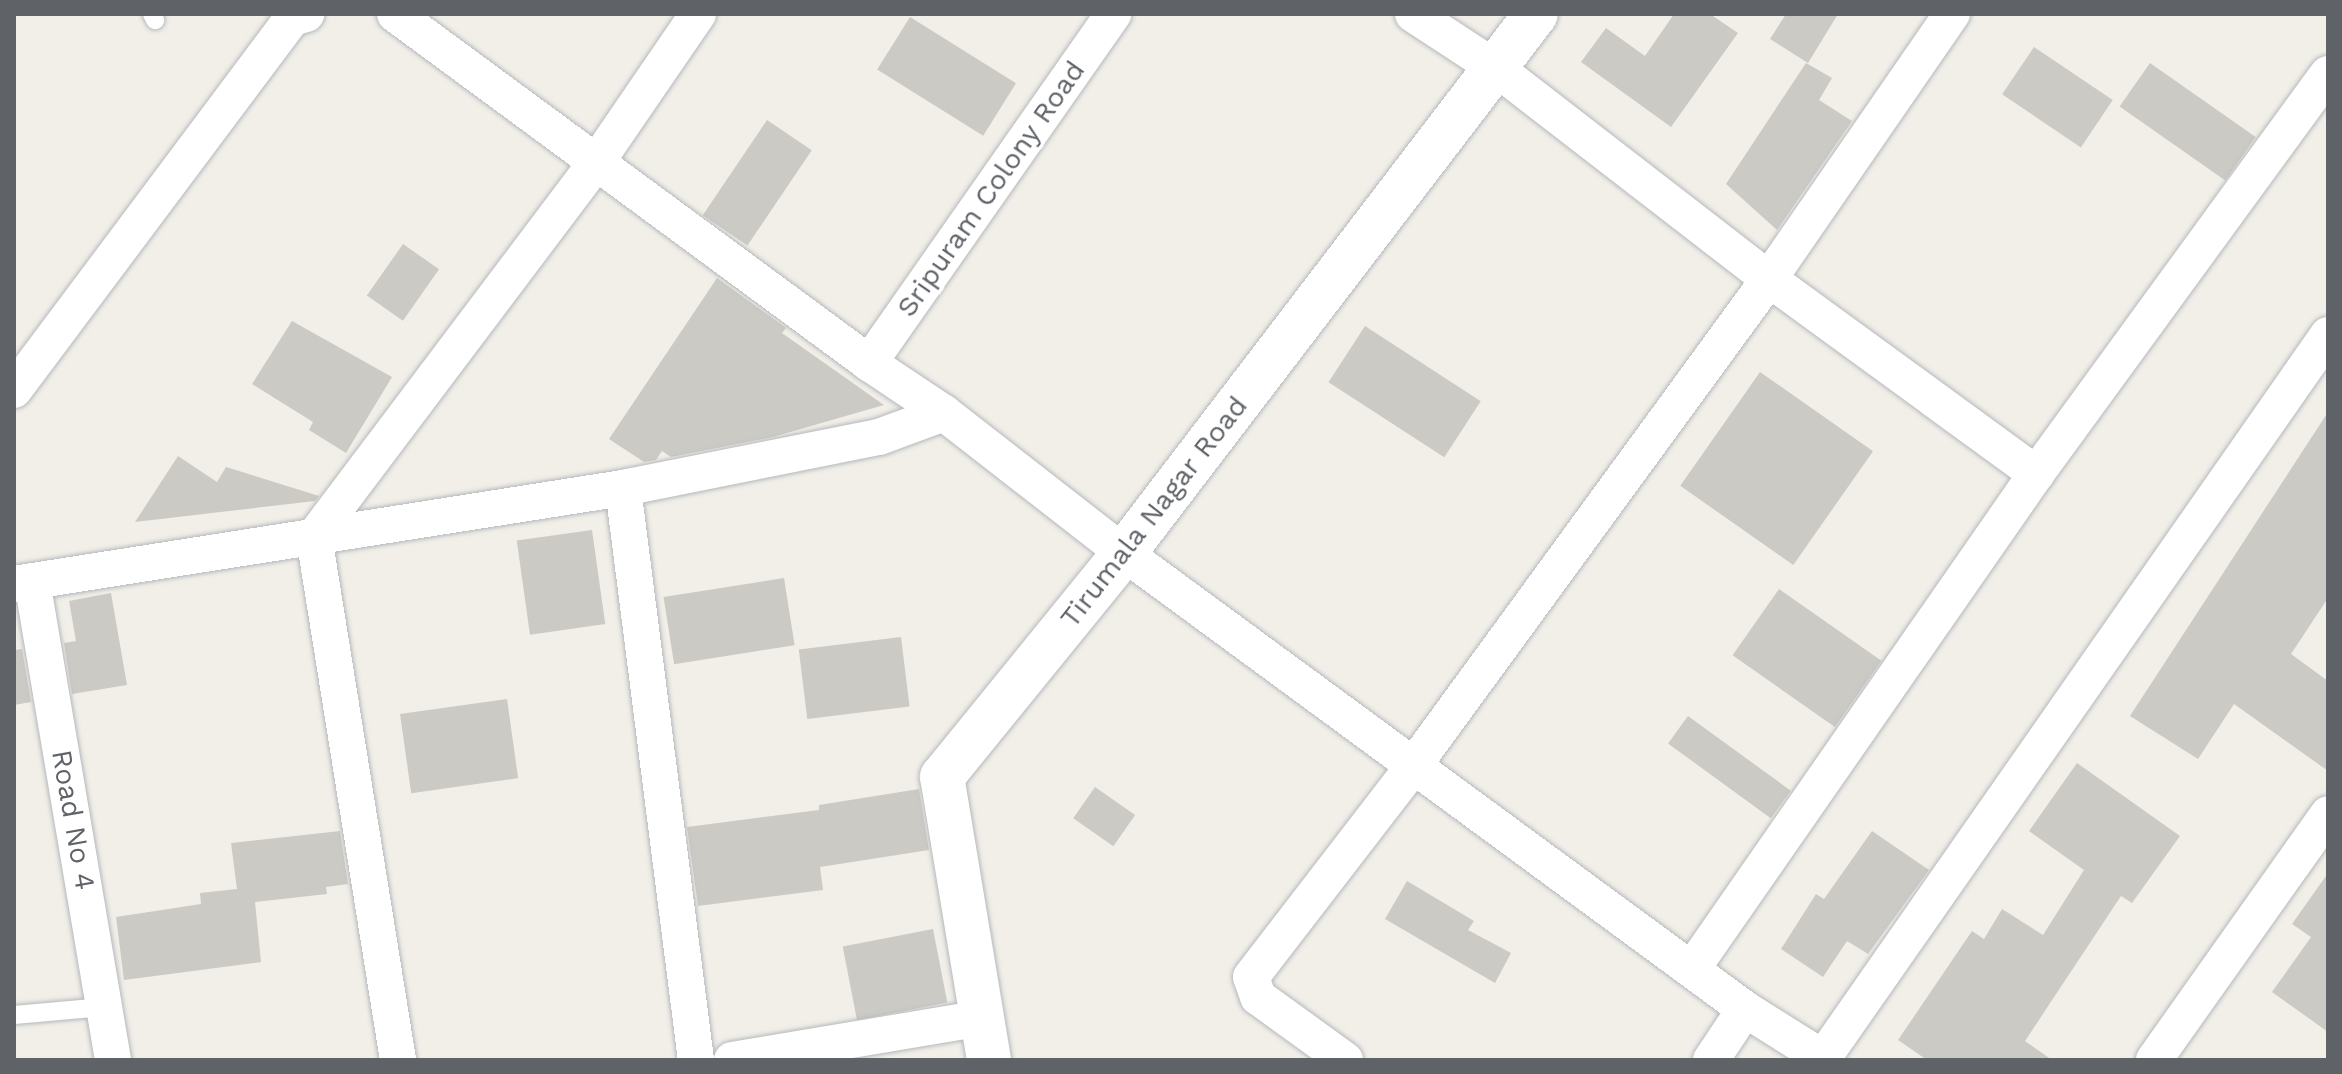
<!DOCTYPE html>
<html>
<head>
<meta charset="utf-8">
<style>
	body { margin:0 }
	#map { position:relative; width:2342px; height:1074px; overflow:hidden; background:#f1efe8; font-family:"Work Sans",sans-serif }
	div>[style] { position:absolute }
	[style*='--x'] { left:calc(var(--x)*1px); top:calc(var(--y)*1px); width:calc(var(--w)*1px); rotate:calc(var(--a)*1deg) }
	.building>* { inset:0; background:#cccac5; transform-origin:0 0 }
	.roads { filter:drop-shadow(0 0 2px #b5b8bc) drop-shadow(0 0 2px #b5b8bc) }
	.lane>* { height:18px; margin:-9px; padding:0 9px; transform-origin:9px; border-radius:9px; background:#fff }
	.street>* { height:36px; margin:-18px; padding:0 18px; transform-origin:18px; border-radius:18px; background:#fff }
	.secondary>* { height:44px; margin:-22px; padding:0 22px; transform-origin:22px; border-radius:22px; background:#fff }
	span { translate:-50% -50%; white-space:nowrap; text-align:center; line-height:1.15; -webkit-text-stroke:7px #fff; paint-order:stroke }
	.street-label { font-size:28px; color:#5f6368 }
	.frame { position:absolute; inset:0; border:16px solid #5f6368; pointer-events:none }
</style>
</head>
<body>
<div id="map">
	<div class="building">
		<div style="clip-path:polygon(1674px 14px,1710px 14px,1738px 33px,1671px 127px,1581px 62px,1606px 28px,1645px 56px)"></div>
		<div style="clip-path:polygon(1786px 14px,1838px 14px,1808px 63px,1770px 39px)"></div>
		<div style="left:910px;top:17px;width:125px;height:62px;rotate:32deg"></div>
		<div style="left:2034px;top:47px;width:95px;height:57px;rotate:34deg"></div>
		<div style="clip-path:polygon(1806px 63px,1832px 78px,1819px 100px,1852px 121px,1777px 230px,1726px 184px)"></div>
		<div style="left:2150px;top:63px;width:129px;height:53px;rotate:35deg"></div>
		<div style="left:767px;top:120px;width:54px;height:115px;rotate:34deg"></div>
		<div style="left:403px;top:244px;width:44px;height:63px;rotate:35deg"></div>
		<div style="clip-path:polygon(717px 278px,786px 328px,782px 333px,884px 405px,773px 437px,671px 457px,662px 451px,656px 460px,644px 462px,609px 439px)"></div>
		<div style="clip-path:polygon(292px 321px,392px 377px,346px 453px,309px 430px,313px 422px,252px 384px)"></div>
		<div style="left:1365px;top:326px;width:138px;height:67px;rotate:33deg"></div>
		<div style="left:1760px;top:372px;width:138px;height:139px;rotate:35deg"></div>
		<div style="clip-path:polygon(2328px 412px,2328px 598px,2291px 654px,2328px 681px,2328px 771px,2234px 704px,2198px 759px,2130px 716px)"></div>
		<div style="clip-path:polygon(178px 456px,217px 482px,226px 467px,319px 496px,315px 501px,135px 522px)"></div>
		<div style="left:592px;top:530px;width:95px;height:76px;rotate:82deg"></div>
		<div style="left:784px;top:578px;width:68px;height:122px;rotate:81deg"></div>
		<div style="left:1779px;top:589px;width:125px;height:81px;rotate:35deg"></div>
		<div style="clip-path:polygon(111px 593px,127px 685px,72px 694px,64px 643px,76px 641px,69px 601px)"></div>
		<div style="left:901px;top:637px;width:70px;height:103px;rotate:83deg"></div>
		<div style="clip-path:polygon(22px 649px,31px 702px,14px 705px,14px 650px)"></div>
		<div style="left:507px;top:699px;width:80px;height:108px;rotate:82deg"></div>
		<div style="left:1688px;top:716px;width:127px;height:34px;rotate:36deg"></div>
		<div style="clip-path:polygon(2077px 763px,2180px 836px,2132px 903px,2121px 896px,2025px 1041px,2052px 1060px,1927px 1060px,1898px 1040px,1972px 931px,1984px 939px,2002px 909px,2043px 935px,2084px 870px,2029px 831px)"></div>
		<div style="left:1095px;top:787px;width:49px;height:38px;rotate:35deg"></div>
		<div style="clip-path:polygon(919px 789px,929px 850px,820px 867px,823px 890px,698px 906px,687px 827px,819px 810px,819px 805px)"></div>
		<div style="clip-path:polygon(340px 831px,348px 884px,326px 887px,327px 894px,255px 902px,261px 962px,124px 980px,116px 917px,201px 904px,200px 893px,237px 889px,231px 843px)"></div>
		<div style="clip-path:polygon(1872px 831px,1929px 870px,1868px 954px,1847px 941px,1823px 977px,1781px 949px,1816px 894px,1824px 899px)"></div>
		<div style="clip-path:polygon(2328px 873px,2328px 1032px,2272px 992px,2311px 937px,2292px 924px)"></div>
		<div style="clip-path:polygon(1407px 881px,1474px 921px,1468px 930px,1511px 953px,1495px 983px,1385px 919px)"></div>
		<div style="left:933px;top:929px;width:75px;height:92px;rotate:79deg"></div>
	</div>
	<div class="roads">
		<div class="lane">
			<div style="--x:152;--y:14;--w:7;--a:63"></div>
			<div style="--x:14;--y:1015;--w:90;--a:-5.1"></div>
		</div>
		<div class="street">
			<div style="--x:395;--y:14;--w:589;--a:36.36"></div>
			<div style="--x:869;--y:363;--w:90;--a:33.7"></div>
			<div style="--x:944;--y:413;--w:228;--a:37.9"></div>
			<div style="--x:1124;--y:553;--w:770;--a:36.29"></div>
			<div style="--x:1745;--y:1009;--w:96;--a:32.2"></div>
			<div style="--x:1413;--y:14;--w:100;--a:33.2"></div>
			<div style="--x:1497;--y:69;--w:344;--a:37.7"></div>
			<div style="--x:1769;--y:279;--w:331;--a:36.1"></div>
			<div style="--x:869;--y:363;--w:426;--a:-55"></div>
			<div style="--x:14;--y:390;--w:464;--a:-53.2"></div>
			<div style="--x:292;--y:18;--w:15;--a:-16"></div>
			<div style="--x:623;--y:488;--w:577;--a:82.73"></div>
			<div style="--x:32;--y:581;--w:486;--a:80.4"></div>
			<div style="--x:14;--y:584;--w:617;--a:-8.96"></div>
			<div style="--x:623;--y:488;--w:261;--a:-11.3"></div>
			<div style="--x:879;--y:437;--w:69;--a:-20.3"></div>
			<div style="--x:1692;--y:969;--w:603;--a:-55.2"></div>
			<div style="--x:2036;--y:474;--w:495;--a:-53.9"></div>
			<div style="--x:1823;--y:1058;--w:882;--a:-55.07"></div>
			<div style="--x:398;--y:1060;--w:530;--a:-99.12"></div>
			<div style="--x:314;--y:537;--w:472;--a:-53"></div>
			<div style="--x:598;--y:160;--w:177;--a:-55.6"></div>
			<div style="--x:732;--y:1060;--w:254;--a:-9.5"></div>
			<div style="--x:1345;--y:1060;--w:107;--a:-144.1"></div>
			<div style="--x:1258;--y:997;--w:21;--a:-109"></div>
			<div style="--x:1251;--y:977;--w:267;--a:-52.4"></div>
			<div style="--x:1414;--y:765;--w:602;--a:-53.85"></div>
			<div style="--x:1769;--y:279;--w:322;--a:-55.4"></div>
			<div style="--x:1711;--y:1060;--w:61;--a:-56.3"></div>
			<div style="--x:2154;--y:1060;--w:301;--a:-54.7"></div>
		</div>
		<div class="secondary">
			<div style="--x:989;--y:1060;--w:287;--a:-99.4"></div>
			<div style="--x:942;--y:777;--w:289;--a:-50.9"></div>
			<div style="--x:1124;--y:553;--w:678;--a:-52.61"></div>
		</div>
	</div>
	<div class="street-label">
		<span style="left:991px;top:189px;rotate:-55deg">Sripuram Colony Road</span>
		<span style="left:1154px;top:512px;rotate:-52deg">Tirumala Nagar Road</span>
		<span style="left:73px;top:820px;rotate:80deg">Road No 4</span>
	</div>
	<div class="frame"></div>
</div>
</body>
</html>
